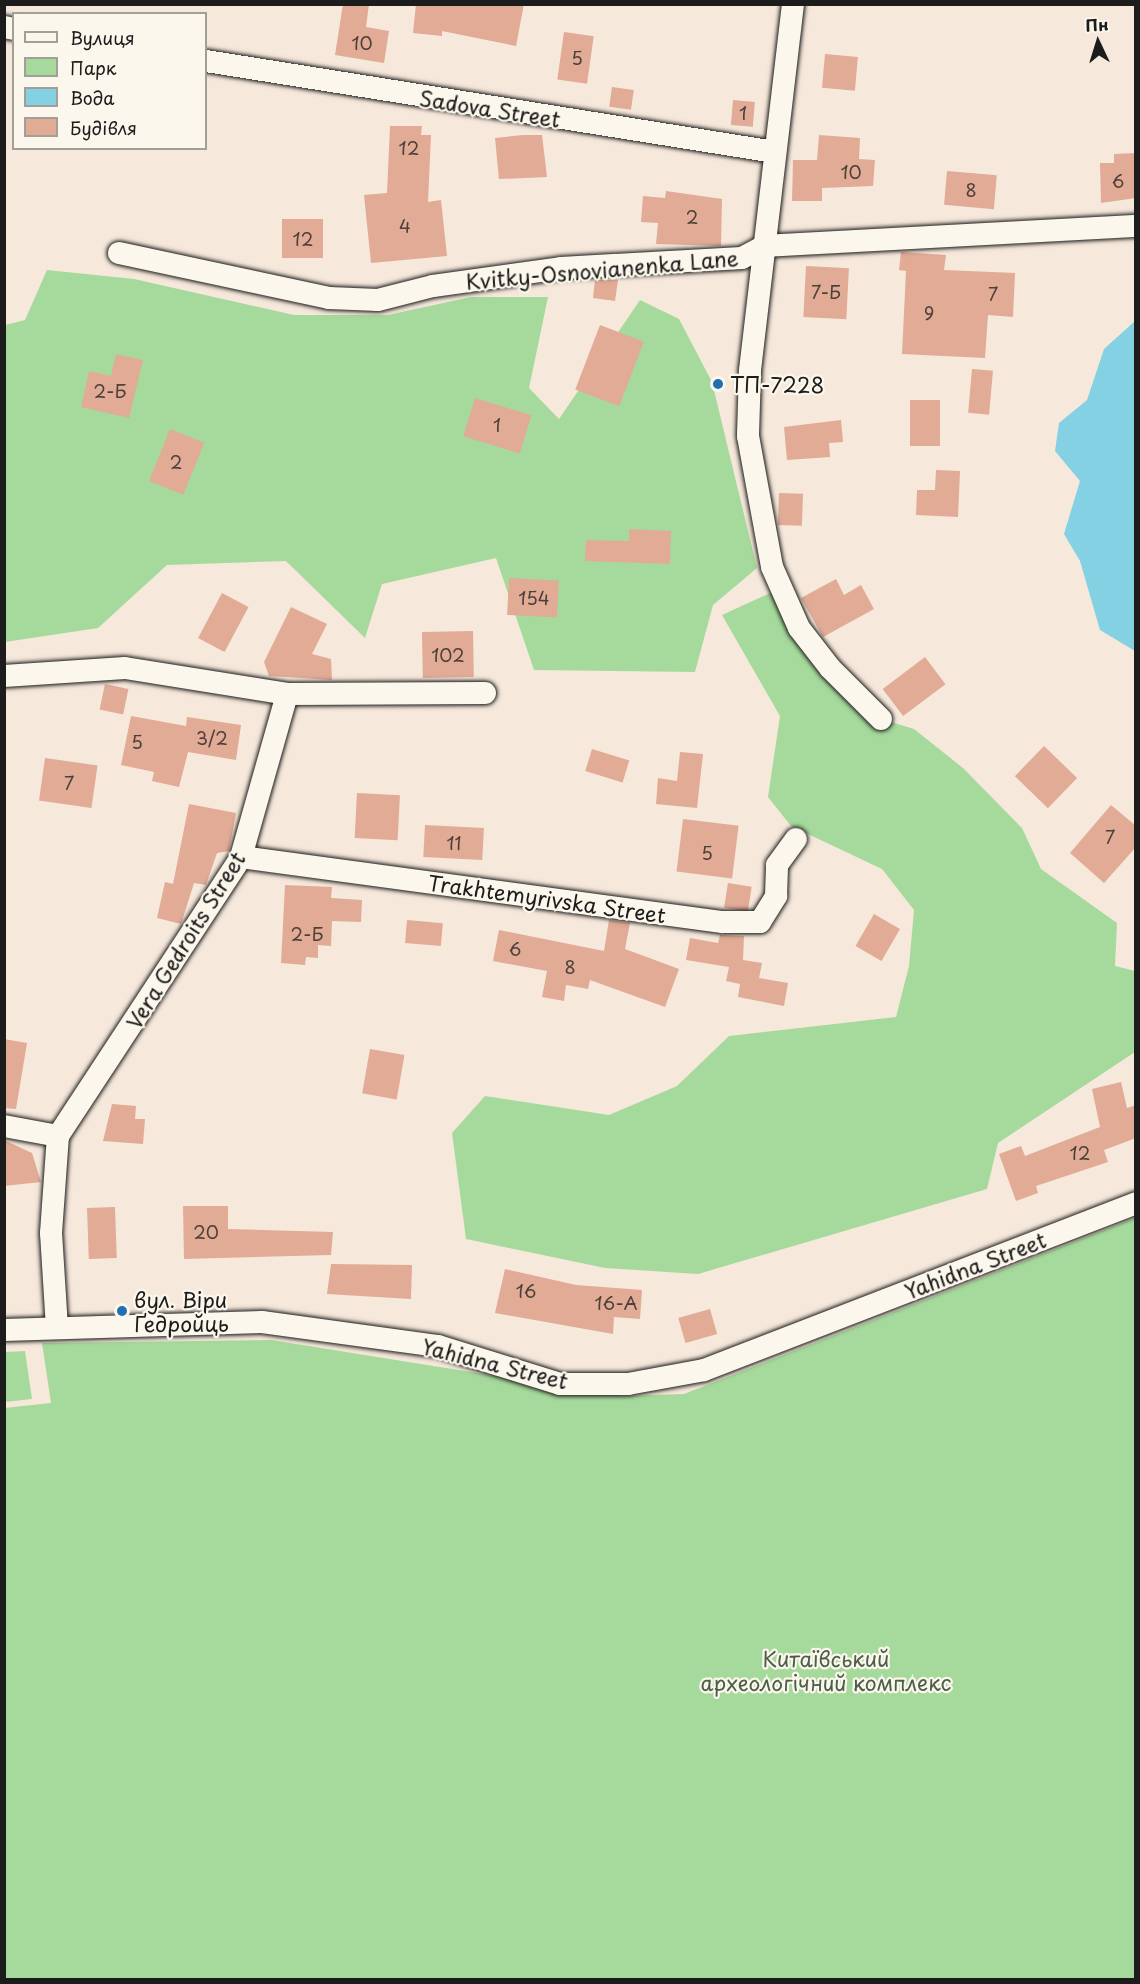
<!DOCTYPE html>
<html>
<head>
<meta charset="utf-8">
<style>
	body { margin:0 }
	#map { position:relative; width:1140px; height:1984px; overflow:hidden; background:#f6e8db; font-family:"Playpen Sans",sans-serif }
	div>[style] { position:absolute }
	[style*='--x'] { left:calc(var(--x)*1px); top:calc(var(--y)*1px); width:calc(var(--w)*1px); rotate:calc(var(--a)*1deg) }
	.green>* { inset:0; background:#a6da9c }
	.water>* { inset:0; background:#84d1e3 }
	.building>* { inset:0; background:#e1ab96; transform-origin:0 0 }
	.roads { filter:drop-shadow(0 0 2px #1c1c1c) drop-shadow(0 0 2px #1c1c1c) }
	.minor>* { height:22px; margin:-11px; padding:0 11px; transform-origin:11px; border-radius:11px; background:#fbf7ec }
	.dots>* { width:16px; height:16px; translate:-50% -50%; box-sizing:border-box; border:3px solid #fbf7ec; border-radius:50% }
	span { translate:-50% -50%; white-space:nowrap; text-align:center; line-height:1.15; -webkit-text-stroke:4.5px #fbf7ec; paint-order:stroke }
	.number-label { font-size:18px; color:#4d403a }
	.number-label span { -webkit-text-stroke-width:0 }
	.street-label { font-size:21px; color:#1c1c1c }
	.poi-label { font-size:21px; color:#1c1c1c }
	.left { translate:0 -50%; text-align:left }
	.park-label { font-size:21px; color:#4c5e49 }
	.frame { position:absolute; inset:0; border:6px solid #1c1c1c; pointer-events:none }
	.legend { position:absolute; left:12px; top:12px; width:195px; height:138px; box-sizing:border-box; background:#fbf7ec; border:2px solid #a29f99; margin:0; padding:8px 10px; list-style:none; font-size:18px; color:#1c1c1c }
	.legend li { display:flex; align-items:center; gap:12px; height:30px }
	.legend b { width:30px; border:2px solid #a29f99 }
	.north { position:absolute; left:1068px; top:12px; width:60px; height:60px; -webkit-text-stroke:4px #fbf7ec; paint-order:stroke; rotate:356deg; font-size:16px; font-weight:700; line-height:24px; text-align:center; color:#1c1c1c }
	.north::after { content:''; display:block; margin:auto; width:21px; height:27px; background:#1c1c1c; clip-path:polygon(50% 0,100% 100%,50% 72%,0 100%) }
</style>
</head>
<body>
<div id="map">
	<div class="green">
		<div style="clip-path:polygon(47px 270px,134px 279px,294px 315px,388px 315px,471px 297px,548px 297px,529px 388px,559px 419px,640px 300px,679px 319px,712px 382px,757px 568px,713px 605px,695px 672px,534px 670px,496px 558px,382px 584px,365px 638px,286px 561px,167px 565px,98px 628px,5px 642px,5px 325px,25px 320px)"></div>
		<div style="clip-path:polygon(781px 588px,881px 719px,914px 729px,963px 768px,1022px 828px,1041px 869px,1117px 923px,1115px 966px,1135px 971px,1135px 1052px,998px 1143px,987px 1189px,698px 1274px,605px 1268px,466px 1239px,452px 1133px,485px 1096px,609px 1115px,677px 1086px,729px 1036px,896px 1017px,909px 966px,914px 910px,882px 869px,791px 826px,768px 797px,780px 716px,722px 615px)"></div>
		<div style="clip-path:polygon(1135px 1218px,1135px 1979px,5px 1979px,4px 1408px,51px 1403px,42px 1343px,271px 1340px,622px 1396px,684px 1394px)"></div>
		<div style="clip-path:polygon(25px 1351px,32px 1399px,5px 1402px,5px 1352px)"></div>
	</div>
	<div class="water">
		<div style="clip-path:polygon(1135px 321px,1135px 651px,1100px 630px,1080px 561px,1064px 534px,1080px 481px,1055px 451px,1059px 423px,1087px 400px,1104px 349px)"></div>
	</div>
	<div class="building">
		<div style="clip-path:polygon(343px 4px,369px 4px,366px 27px,389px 31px,384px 63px,335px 55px)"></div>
		<div style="clip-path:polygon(416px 4px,524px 4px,516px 46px,442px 31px,442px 36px,413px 33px)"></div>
		<div style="left:564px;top:32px;width:30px;height:48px;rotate:8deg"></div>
		<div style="left:825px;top:54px;width:33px;height:34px;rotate:5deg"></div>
		<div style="left:612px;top:87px;width:22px;height:20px;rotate:8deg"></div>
		<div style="left:733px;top:100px;width:22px;height:25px;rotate:5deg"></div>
		<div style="clip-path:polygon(390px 126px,422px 126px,421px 135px,431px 135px,428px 202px,441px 200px,447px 256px,371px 263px,364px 195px,387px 193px)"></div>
		<div style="clip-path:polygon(523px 135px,542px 135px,547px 177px,499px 179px,495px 138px)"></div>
		<div style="clip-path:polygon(819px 135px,860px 138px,859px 159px,875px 160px,873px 186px,822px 188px,822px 201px,792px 201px,793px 160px,817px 160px)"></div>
		<div style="clip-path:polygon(1136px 153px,1136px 198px,1101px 203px,1100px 163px,1114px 163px,1114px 154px)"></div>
		<div style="left:947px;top:171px;width:50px;height:34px;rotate:5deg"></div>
		<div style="clip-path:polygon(666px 191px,722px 199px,721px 246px,656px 244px,658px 223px,641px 222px,643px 196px,665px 198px)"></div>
		<div style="left:282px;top:219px;width:41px;height:39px"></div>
		<div style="clip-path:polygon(901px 252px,946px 255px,944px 270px,1015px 273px,1013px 317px,988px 315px,985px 358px,902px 354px,906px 271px,899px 270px)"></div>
		<div style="left:806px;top:266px;width:43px;height:51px;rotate:3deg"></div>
		<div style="clip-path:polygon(595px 280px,618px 280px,615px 301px,593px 298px)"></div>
		<div style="left:600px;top:325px;width:47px;height:69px;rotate:21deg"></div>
		<div style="clip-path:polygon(116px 354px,143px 360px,129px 418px,81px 407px,89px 371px,111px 376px)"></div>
		<div style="left:972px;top:369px;width:21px;height:44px;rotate:5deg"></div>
		<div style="left:475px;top:398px;width:59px;height:40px;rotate:17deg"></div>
		<div style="left:910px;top:400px;width:30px;height:46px"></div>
		<div style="clip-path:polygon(841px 420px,843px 442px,829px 443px,830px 457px,787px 460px,784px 427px)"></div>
		<div style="left:170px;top:429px;width:37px;height:56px;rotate:22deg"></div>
		<div style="clip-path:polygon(936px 470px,960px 471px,958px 517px,916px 515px,917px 490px,935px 490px)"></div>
		<div style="left:779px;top:493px;width:24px;height:32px;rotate:2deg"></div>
		<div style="clip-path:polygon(629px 529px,671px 531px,670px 564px,585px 561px,586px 540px,629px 541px)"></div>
		<div style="left:509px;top:578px;width:50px;height:37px;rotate:3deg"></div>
		<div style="clip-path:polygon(836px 579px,844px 595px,861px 585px,874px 609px,823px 637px,801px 598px)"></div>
		<div style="left:222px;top:593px;width:30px;height:51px;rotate:28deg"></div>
		<div style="clip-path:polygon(291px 607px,327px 624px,312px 654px,331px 659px,332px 680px,269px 676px,264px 662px)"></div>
		<div style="left:473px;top:631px;width:46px;height:51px;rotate:89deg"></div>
		<div style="left:925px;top:657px;width:34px;height:53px;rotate:53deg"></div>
		<div style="left:105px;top:684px;width:24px;height:26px;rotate:12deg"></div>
		<div style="clip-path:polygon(131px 716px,186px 726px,187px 717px,241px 725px,236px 760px,188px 752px,179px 787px,152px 781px,154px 772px,121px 765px)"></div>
		<div style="left:1044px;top:746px;width:46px;height:42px;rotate:44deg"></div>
		<div style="left:592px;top:749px;width:39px;height:23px;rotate:17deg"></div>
		<div style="clip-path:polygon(680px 752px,703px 754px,697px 808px,656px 804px,658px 778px,677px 781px)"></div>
		<div style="left:45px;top:758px;width:53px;height:43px;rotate:8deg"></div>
		<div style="left:357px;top:793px;width:43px;height:45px;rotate:3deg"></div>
		<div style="clip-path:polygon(189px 804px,236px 813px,229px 851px,217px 853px,206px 885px,194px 883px,181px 924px,157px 918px,165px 882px,173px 884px)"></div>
		<div style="clip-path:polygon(1111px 805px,1136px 826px,1136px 847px,1104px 883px,1070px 853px)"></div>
		<div style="left:683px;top:819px;width:56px;height:53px;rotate:7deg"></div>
		<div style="left:425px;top:825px;width:59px;height:32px;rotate:3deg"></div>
		<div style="left:728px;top:883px;width:24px;height:25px;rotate:9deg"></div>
		<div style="clip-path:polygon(285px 885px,332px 887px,331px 898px,362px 900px,361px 922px,332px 921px,331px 946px,318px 945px,318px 958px,306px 957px,305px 965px,281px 963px)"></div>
		<div style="left:874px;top:914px;width:30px;height:37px;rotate:30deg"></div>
		<div style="left:407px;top:920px;width:36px;height:23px;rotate:5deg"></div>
		<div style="clip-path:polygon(609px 920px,630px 923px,625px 949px,679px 969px,665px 1007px,590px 980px,588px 989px,566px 985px,564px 1001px,542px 997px,547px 971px,493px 961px,499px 930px,604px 951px)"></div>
		<div style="clip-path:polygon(720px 935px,744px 936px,743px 960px,762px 963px,759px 978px,788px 983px,784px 1006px,738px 997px,740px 984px,726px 981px,729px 967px,686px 960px,690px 938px,718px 943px)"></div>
		<div style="clip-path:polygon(4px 1039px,27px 1043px,16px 1109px,4px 1108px)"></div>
		<div style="left:370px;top:1049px;width:35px;height:45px;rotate:10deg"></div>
		<div style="clip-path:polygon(1121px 1082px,1127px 1108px,1136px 1105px,1136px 1138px,1104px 1150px,1108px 1162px,1036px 1186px,1038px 1193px,1016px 1201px,999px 1154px,1021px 1146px,1025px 1156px,1100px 1127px,1092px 1089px)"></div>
		<div style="clip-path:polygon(112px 1104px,136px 1106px,135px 1119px,145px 1119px,143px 1144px,103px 1141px)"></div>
		<div style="clip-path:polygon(4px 1140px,32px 1153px,41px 1182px,4px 1186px)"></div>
		<div style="clip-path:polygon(183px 1206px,228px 1206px,228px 1229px,333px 1232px,331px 1255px,184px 1259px)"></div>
		<div style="left:115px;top:1207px;width:51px;height:28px;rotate:88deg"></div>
		<div style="clip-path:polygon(331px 1264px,412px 1265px,411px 1299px,327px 1294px)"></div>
		<div style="clip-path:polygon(505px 1269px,576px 1285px,642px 1290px,640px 1319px,614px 1317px,613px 1334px,495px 1313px)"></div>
		<div style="left:710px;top:1309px;width:26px;height:33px;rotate:74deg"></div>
	</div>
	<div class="roads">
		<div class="minor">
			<div style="--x:793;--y:4;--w:370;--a:96.7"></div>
			<div style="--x:750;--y:371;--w:65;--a:91.8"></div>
			<div style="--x:748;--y:436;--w:133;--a:79.6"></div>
			<div style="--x:772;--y:567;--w:67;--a:66.1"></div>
			<div style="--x:799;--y:628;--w:51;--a:52.2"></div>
			<div style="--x:830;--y:668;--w:72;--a:45"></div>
			<div style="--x:4;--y:27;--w:10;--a:11"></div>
			<div style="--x:206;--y:61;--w:576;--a:9.09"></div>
			<div style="--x:119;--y:253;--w:215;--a:12.1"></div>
			<div style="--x:329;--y:298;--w:49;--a:2.3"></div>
			<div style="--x:378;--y:300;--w:57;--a:-14.3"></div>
			<div style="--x:433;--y:286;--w:129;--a:-8"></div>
			<div style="--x:561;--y:268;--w:181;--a:-3.2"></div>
			<div style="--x:742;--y:258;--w:26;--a:-28"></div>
			<div style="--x:765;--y:246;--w:372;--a:-3.1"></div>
			<div style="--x:4;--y:676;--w:121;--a:-3.8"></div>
			<div style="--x:125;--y:668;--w:164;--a:9.1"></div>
			<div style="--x:287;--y:694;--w:198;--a:-0.3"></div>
			<div style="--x:241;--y:857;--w:486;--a:7.7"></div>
			<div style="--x:723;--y:922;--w:37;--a:0"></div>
			<div style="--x:760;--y:922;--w:31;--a:-58"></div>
			<div style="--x:776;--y:896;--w:31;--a:-88"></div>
			<div style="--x:777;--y:865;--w:32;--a:-54"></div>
			<div style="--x:4;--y:1126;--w:55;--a:10.5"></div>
			<div style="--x:57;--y:1328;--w:95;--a:-93.6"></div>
			<div style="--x:51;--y:1233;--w:97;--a:-85.9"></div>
			<div style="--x:58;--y:1136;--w:334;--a:-56.7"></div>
			<div style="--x:241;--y:857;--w:169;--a:-74.2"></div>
			<div style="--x:4;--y:1330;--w:258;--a:-1.8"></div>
			<div style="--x:262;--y:1322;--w:178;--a:7.8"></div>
			<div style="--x:438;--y:1346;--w:128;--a:17.3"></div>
			<div style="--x:560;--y:1384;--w:68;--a:0"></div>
			<div style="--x:628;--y:1384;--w:77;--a:-10.4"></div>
			<div style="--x:704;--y:1370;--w:463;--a:-21.1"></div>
		</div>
	</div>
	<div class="dots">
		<div style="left:718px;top:384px;background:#1f6fb2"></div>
		<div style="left:122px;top:1311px;background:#1f6fb2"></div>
	</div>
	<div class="number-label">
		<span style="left:362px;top:43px">10</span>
		<span style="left:577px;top:58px">5</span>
		<span style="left:743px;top:113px">1</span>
		<span style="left:409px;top:148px">12</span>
		<span style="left:851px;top:172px">10</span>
		<span style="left:1118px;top:181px">6</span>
		<span style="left:971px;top:190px">8</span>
		<span style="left:692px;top:217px">2</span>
		<span style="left:405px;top:226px">4</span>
		<span style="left:303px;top:239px">12</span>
		<span style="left:826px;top:292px">7-Б</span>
		<span style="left:993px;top:294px">7</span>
		<span style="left:929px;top:313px">9</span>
		<span style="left:110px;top:391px">2-Б</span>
		<span style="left:497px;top:425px">1</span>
		<span style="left:176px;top:462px">2</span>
		<span style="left:534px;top:598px">154</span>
		<span style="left:448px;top:655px">102</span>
		<span style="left:212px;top:738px">3/2</span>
		<span style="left:137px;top:742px">5</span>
		<span style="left:69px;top:783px">7</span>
		<span style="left:1110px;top:837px">7</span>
		<span style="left:454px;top:843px">11</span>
		<span style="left:707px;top:853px">5</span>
		<span style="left:307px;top:934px">2-Б</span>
		<span style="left:515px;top:949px">6</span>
		<span style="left:570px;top:967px">8</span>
		<span style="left:1080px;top:1153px">12</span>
		<span style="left:206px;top:1232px">20</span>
		<span style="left:526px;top:1291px">16</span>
		<span style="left:616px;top:1303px">16-А</span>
	</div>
	<div class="street-label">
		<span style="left:490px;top:108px;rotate:9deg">Sadova Street</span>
		<span style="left:602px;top:269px;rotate:-5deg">Kvitky-Osnovianenka Lane</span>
		<span style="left:547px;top:898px;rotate:8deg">Trakhtemyrivska Street</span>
		<span style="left:185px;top:940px;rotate:-58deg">Vera Gedroits Street</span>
		<span style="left:975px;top:1265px;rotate:-21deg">Yahidna Street</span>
		<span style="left:495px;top:1363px;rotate:14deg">Yahidna Street</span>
	</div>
	<div class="poi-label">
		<span class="left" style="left:730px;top:384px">ТП-7228</span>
		<span class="left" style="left:134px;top:1311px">вул. Віри<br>Ґедройць</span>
	</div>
	<div class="park-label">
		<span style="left:826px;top:1670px">Китаївський<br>археологічний комплекс</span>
	</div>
	<div class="frame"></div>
	<ul class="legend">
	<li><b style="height:8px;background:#fbf7ec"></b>Вулиця</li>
	<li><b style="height:16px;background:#a6da9c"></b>Парк</li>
	<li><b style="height:16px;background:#84d1e3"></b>Вода</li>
	<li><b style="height:16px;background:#e1ab96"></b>Будівля</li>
	</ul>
	<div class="north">Пн</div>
</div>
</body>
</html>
